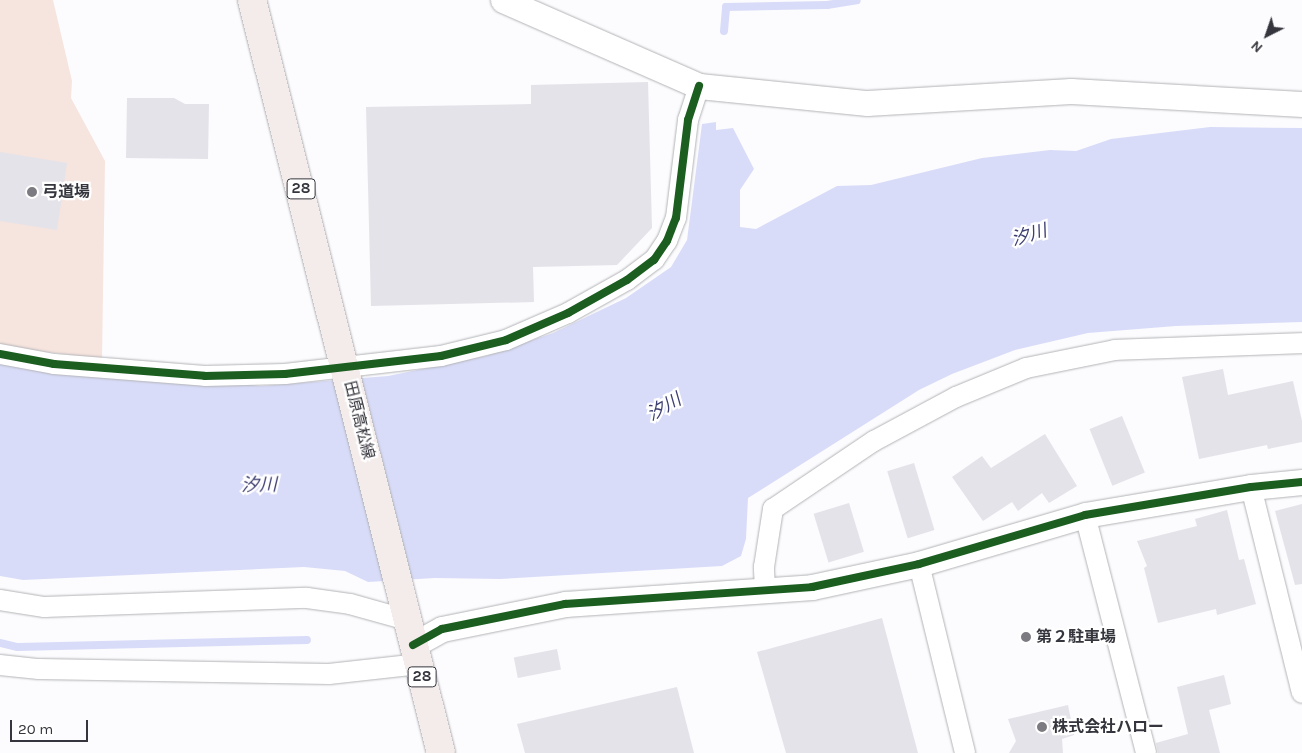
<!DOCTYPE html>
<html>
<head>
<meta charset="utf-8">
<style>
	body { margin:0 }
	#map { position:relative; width:1302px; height:753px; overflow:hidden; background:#fcfcfe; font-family:Karla,"Noto Sans JP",sans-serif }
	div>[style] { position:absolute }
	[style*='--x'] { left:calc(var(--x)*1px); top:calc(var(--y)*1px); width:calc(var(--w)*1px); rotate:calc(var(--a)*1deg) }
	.green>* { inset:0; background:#f6e4de }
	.water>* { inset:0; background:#d9dcf8 }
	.stream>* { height:8px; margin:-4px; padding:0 4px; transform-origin:4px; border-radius:4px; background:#d9dcf8 }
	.building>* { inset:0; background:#e3e3e9; transform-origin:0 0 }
	.roads { filter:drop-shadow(0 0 1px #b2b3b6) drop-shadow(0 0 1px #b2b3b6) }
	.minor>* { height:20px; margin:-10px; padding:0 10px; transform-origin:10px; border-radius:10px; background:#fff }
	.tertiary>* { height:25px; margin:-12.5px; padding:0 12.5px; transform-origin:12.5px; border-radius:12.5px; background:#fff }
	.primary>* { height:28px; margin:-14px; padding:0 14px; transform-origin:14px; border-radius:14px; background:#f3ecea }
	.cycleway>* { height:8px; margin:-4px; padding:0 4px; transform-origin:4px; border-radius:4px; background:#1b5e20 }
	.dots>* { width:14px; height:14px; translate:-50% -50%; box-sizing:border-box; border:2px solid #fff; border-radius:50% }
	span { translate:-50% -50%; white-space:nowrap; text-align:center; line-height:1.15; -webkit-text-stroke:4.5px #fff; paint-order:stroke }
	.shield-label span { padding:1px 4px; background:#fff; border:1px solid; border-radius:4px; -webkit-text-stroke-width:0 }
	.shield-label { font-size:15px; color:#35363d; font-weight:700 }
	.poi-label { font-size:16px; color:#35363d; font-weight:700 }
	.left { translate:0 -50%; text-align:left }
	.street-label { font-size:16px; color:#35363d }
	.water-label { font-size:18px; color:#3d3e71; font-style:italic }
	.north { position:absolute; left:1242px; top:10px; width:50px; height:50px; -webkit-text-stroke:4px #fff; paint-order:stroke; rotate:221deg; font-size:14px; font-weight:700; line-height:20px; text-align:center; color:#35363d }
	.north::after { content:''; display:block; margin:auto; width:18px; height:22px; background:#35363d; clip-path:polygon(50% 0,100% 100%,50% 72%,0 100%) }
	.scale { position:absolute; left:10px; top:720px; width:78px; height:22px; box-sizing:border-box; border:2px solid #35363d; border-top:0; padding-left:6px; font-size:15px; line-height:18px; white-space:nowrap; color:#35363d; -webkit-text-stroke:4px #fff; paint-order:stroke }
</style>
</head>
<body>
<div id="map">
	<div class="green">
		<div style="clip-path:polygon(0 0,53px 0,72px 81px,71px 98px,105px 161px,102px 359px,0 346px)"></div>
	</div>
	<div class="water">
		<div style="clip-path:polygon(716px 122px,716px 130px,733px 128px,754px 169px,740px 190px,740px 227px,756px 229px,837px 186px,871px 185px,982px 158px,1050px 150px,1076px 151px,1111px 139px,1210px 127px,1302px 128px,1302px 322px,1176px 326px,1088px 333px,1015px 350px,952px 374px,919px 390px,748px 498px,746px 539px,741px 556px,722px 566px,500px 579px,435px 578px,368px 582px,345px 571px,304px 567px,23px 580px,0 576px,0 363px,261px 386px,388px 376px,486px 356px,553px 333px,626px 298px,671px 267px,687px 240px,702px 124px)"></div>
	</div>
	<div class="stream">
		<div style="--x:724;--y:31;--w:24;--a:-85"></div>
		<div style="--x:726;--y:7;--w:101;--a:-1.1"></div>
		<div style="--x:827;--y:5;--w:30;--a:-9"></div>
		<div style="--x:0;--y:643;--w:18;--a:13"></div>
		<div style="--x:18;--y:647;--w:289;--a:-1.4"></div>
	</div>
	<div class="building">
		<div style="clip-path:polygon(648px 82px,652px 228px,617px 265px,533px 267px,534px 302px,371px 306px,366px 107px,531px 104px,531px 85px)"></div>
		<div style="clip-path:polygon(127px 98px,174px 98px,185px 104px,209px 104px,208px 159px,126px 158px)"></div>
		<div style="clip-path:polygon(0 152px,67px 163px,57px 230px,0 221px)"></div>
		<div style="clip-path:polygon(1223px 369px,1228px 395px,1293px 381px,1302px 421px,1302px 442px,1268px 449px,1267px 445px,1199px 459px,1182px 377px)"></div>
		<div style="left:1122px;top:416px;width:61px;height:35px;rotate:68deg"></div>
		<div style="clip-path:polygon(1045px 434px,1077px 486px,1049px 503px,1042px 493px,1018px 511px,1012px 502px,983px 521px,952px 477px,982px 456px,991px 468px)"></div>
		<div style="left:914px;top:463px;width:70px;height:28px;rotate:73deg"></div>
		<div style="left:849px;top:503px;width:51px;height:37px;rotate:73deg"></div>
		<div style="clip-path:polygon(1302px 504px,1302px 584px,1295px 585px,1275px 511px)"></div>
		<div style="clip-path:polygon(1227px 510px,1239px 560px,1244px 559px,1256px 604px,1217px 615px,1216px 609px,1158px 623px,1144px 568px,1147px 566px,1137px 541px,1197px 526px,1195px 519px)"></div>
		<div style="clip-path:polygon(882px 618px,918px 753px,786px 753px,757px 652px)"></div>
		<div style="left:557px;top:649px;width:21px;height:44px;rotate:79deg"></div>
		<div style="clip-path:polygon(1224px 675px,1231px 704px,1209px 710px,1220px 753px,1158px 753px,1156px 743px,1188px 734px,1177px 687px)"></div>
		<div style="clip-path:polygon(677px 687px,694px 753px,525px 753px,517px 724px)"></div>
		<div style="clip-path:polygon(1068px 705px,1074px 735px,1062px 739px,1063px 753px,1009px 753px,1016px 741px,1008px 719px)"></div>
	</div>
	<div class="roads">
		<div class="minor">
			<div style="--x:0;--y:354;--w:55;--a:10.5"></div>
			<div style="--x:54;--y:364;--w:151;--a:4.5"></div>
			<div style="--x:205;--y:376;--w:80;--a:-1.4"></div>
			<div style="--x:285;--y:374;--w:157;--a:-6.6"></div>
			<div style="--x:441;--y:356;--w:67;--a:-13.8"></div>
			<div style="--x:506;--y:340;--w:68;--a:-23.5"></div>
			<div style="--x:568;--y:313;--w:68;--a:-29.2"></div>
			<div style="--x:627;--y:280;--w:34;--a:-37"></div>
			<div style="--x:654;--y:260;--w:23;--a:-56"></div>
			<div style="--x:667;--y:241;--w:25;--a:-69"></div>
			<div style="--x:676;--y:218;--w:99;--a:-83"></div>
			<div style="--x:688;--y:120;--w:36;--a:-72"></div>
			<div style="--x:1251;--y:487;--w:212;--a:76.1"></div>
			<div style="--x:1085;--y:515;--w:246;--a:75.6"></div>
			<div style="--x:919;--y:564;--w:195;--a:76.3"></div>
			<div style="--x:765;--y:589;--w:22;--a:-93"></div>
			<div style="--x:764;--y:567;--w:59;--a:-81.2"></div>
			<div style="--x:773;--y:509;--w:122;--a:-34"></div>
			<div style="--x:874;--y:441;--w:93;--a:-28.2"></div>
			<div style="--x:956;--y:397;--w:76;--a:-22.5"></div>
			<div style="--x:1026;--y:368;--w:91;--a:-11.4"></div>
			<div style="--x:1115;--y:350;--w:187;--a:-2.1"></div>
			<div style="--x:0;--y:600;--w:45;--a:9"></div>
			<div style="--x:44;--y:607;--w:263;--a:-2"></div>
			<div style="--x:307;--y:598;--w:43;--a:7.9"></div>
			<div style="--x:350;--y:604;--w:59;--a:15.7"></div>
			<div style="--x:0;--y:665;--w:39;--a:6"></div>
			<div style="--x:39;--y:669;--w:290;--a:1"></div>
			<div style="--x:329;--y:674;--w:91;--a:-6.3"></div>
		</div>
		<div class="tertiary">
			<div style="--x:503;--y:0;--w:214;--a:23.7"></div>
			<div style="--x:699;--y:86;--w:169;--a:5.8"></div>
			<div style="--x:867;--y:103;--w:204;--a:-3.4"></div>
			<div style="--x:1071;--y:91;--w:231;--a:3.2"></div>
			<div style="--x:413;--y:645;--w:33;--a:-29"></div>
			<div style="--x:442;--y:629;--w:126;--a:-11.5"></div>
			<div style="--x:565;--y:604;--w:248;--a:-3.9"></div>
			<div style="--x:812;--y:587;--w:109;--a:-12.1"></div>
			<div style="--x:919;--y:564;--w:173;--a:-16.4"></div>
			<div style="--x:1085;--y:515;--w:168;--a:-9.6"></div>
			<div style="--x:1251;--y:487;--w:51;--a:-5.6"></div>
		</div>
		<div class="primary">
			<div style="--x:252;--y:0;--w:776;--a:75.91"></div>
		</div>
	</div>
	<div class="cycleway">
		<div style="--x:0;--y:354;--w:55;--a:10.5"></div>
		<div style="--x:54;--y:364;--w:151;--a:4.5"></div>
		<div style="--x:205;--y:376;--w:80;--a:-1.4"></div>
		<div style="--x:285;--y:374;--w:157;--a:-6.6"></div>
		<div style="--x:441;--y:356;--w:67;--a:-13.8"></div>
		<div style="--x:506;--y:340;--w:68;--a:-23.5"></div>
		<div style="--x:568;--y:313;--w:68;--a:-29.2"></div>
		<div style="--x:627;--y:280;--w:34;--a:-37"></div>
		<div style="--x:654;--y:260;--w:23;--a:-56"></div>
		<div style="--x:667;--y:241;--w:25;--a:-69"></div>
		<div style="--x:676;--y:218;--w:99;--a:-83"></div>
		<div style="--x:688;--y:120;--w:36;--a:-72"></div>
		<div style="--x:413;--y:645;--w:33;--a:-29"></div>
		<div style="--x:442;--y:629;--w:126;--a:-11.5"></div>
		<div style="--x:565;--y:604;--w:248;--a:-3.9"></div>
		<div style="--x:812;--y:587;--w:109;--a:-12.1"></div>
		<div style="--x:919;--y:564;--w:173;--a:-16.4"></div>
		<div style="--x:1085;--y:515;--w:168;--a:-9.6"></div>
		<div style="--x:1251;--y:487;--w:51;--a:-5.6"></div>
	</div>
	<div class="dots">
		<div style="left:32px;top:192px;background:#7b7b81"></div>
		<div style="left:1026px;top:637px;background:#7b7b81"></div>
		<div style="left:1042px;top:727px;background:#7b7b81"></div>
	</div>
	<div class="shield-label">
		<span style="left:301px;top:189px">28</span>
		<span style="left:422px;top:677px">28</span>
	</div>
	<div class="poi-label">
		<span class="left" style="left:42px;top:192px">弓道場</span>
		<span class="left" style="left:1036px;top:637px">第２駐車場</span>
		<span class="left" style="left:1052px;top:727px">株式会社ハロー</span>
	</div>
	<div class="street-label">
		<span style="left:359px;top:420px;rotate:76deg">田原高松線</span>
	</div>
	<div class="water-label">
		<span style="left:1029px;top:235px;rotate:-16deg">汐川</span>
		<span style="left:664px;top:407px;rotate:-30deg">汐川</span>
		<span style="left:259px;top:485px;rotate:-1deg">汐川</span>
	</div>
	<div class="north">N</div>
	<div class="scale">20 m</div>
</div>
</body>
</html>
